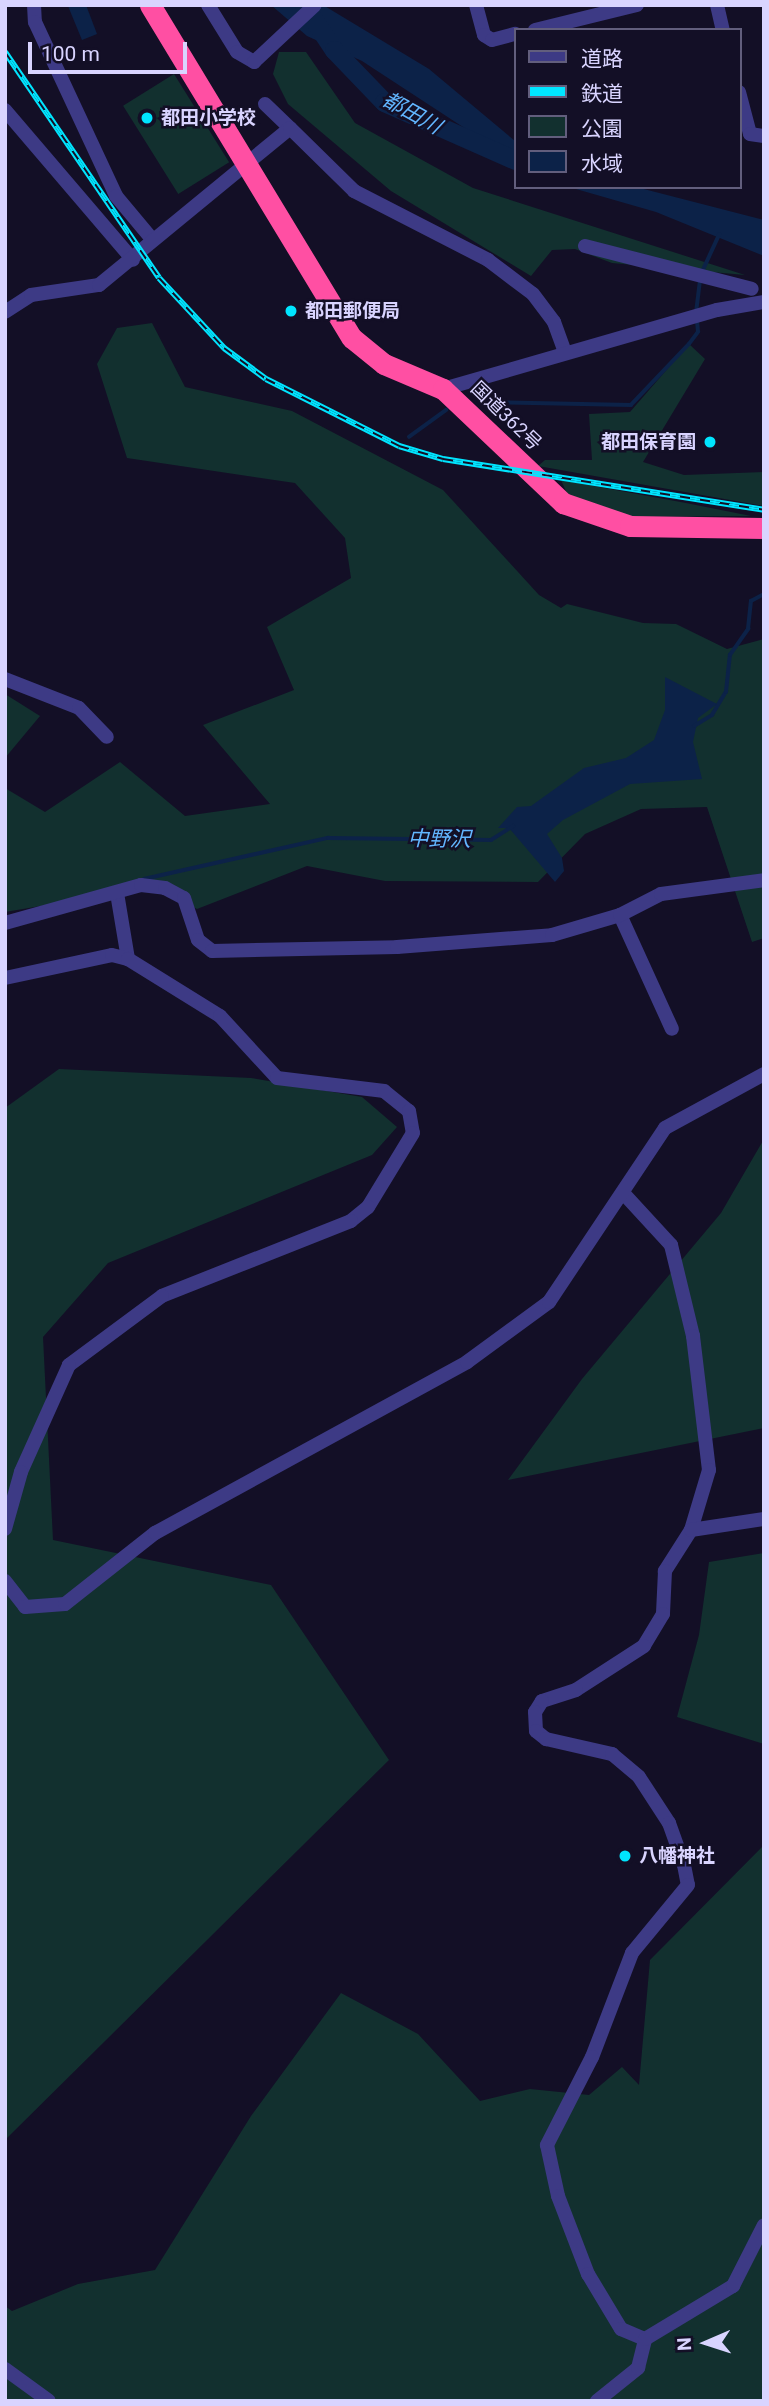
<!DOCTYPE html>
<html>
<head>
<meta charset="utf-8">
<style>
	body { margin:0 }
	#map { position:relative; width:769px; height:2406px; overflow:hidden; background:#130f26; font-family:Roboto,"Noto Sans JP",sans-serif }
	div>[style] { position:absolute }
	[style*='--x'] { left:calc(var(--x)*1px); top:calc(var(--y)*1px); width:calc(var(--w)*1px); rotate:calc(var(--a)*1deg) }
	.green>* { inset:0; background:#12302f; transform-origin:0 0 }
	.water>* { inset:0; background:#0c2248 }
	.stream>* { height:3.5px; margin:-1.75px; padding:0 1.75px; transform-origin:1.75px; border-radius:1.75px; background:#0c2248 }
	.river>* { height:19px; margin:-9.5px; padding:0 9.5px; transform-origin:9.5px; border-radius:9.5px; background:#0c2248 }
	.minor>* { height:14px; margin:-7px; padding:0 7px; transform-origin:7px; border-radius:7px; background:#3d3a85 }
	.highway>* { height:21px; margin:-10.5px; padding:0 10.5px; transform-origin:10.5px; border-radius:10.5px; background:#ff4fa3 }
	.rail>* { height:6px; margin-top:-3px; transform-origin:0; background:repeating-linear-gradient(90deg,#130f26 0 10px,#00e5ff 0 20px); box-sizing:border-box; border-block:2px solid #00e5ff }
	.dots>* { width:19px; height:19px; translate:-50% -50%; box-sizing:border-box; border:4px solid #130f26; border-radius:50% }
	span { translate:-50% -50%; white-space:nowrap; text-align:center; line-height:1.15; -webkit-text-stroke:5px #130f26; paint-order:stroke }
	.poi-label { font-size:19px; color:#d9d4ff; font-weight:700 }
	.left { translate:0 -50%; text-align:left }
	.right { translate:-100% -50%; text-align:right }
	.street-label { font-size:19px; color:#d9d4ff }
	.water-label { font-size:21px; color:#62b6ff; font-style:italic }
	.frame { position:absolute; inset:0; border:7px solid #d9d4ff; pointer-events:none }
	.legend { position:absolute; left:514px; top:28px; width:228px; height:161px; box-sizing:border-box; background:#130f26; border:2px solid #625e7d; margin:0; padding:9px 12px; list-style:none; font-size:21px; color:#d9d4ff }
	.legend li { display:flex; align-items:center; gap:14px; height:35px }
	.legend b { width:35px; border:2px solid #625e7d }
	.north { position:absolute; left:671px; top:2308px; width:70px; height:70px; -webkit-text-stroke:5px #130f26; paint-order:stroke; rotate:267deg; font-size:19px; font-weight:700; line-height:28px; text-align:center; color:#d9d4ff }
	.north::after { content:''; display:block; margin:auto; width:24px; height:32px; background:#d9d4ff; clip-path:polygon(50% 0,100% 100%,50% 72%,0 100%) }
	.scale { position:absolute; left:28px; top:42px; width:159px; height:32px; box-sizing:border-box; border:4px solid #d9d4ff; border-top:0; padding-left:9px; font-size:21px; line-height:24px; white-space:nowrap; color:#d9d4ff; -webkit-text-stroke:5px #130f26; paint-order:stroke }
</style>
</head>
<body>
<div id="map">
	<div class="green">
		<div style="clip-path:polygon(279px 52px,306px 52px,355px 123px,473px 188px,745px 275px,612px 263px,575px 249px,552px 250px,531px 276px,391px 191px,288px 104px,273px 74px)"></div>
		<div style="left:174px;top:74px;width:104px;height:60px;rotate:58deg"></div>
		<div style="clip-path:polygon(152px 323px,185px 387px,292px 411px,443px 490px,539px 595px,561px 608px,567px 604px,643px 623px,676px 624px,727px 649px,764px 639px,764px 938px,752px 942px,707px 807px,641px 809px,585px 834px,538px 882px,385px 881px,307px 866px,197px 909px,154px 887px,5px 912px,5px 788px,45px 812px,120px 762px,185px 816px,270px 804px,203px 725px,294px 690px,267px 627px,351px 578px,345px 538px,295px 483px,127px 458px,97px 364px,117px 328px)"></div>
		<div style="clip-path:polygon(689px 344px,705px 359px,643px 462px,684px 475px,764px 472px,764px 506px,538px 466px,545px 460px,592px 460px,589px 414px,630px 412px)"></div>
		<div style="clip-path:polygon(561px 480px,686px 503px,751px 516px,613px 517px,568px 496px)"></div>
		<div style="clip-path:polygon(5px 694px,40px 716px,5px 758px)"></div>
		<div style="clip-path:polygon(59px 1069px,251px 1078px,362px 1097px,397px 1127px,372px 1155px,108px 1263px,43px 1337px,53px 1540px,271px 1585px,389px 1760px,5px 2140px,5px 1108px)"></div>
		<div style="clip-path:polygon(764px 1139px,764px 1428px,508px 1480px,582px 1379px,721px 1213px)"></div>
		<div style="clip-path:polygon(764px 1553px,764px 1744px,677px 1717px,699px 1635px,709px 1562px)"></div>
		<div style="clip-path:polygon(764px 1845px,764px 2401px,5px 2401px,5px 2306px,12px 2311px,78px 2284px,155px 2270px,251px 2116px,341px 1993px,418px 2034px,480px 2101px,530px 2089px,589px 2095px,622px 2067px,639px 2085px,650px 1960px)"></div>
	</div>
	<div class="water">
		<div style="clip-path:polygon(86px 5px,97px 34px,82px 40px,68px 6px)"></div>
		<div style="clip-path:polygon(271px 5px,323px 5px,429px 69px,515px 141px,515px 161px,362px 61px,307px 36px)"></div>
		<div style="clip-path:polygon(569px 187px,636px 187px,764px 220px,764px 256px,656px 212px)"></div>
		<div style="clip-path:polygon(665px 677px,717px 704px,698px 718px,693px 742px,702px 779px,630px 784px,563px 820px,547px 834px,562px 858px,564px 871px,555px 882px,509px 828px,498px 828px,517px 807px,531px 806px,584px 768px,626px 758px,654px 740px,665px 710px)"></div>
	</div>
	<div class="stream">
		<div style="--x:702;--y:272;--w:41;--a:-65.3"></div>
		<div style="--x:696;--y:313;--w:34;--a:-83"></div>
		<div style="--x:490;--y:402;--w:141;--a:1.2"></div>
		<div style="--x:631;--y:405;--w:84;--a:-46.4"></div>
		<div style="--x:689;--y:344;--w:15;--a:-53"></div>
		<div style="--x:698;--y:332;--w:12;--a:-95"></div>
		<div style="--x:409;--y:437;--w:46;--a:-36.1"></div>
		<div style="--x:694;--y:726;--w:21;--a:-31"></div>
		<div style="--x:712;--y:715;--w:27;--a:-59"></div>
		<div style="--x:726;--y:692;--w:37;--a:-84"></div>
		<div style="--x:730;--y:655;--w:32;--a:-55"></div>
		<div style="--x:748;--y:629;--w:28;--a:-84"></div>
		<div style="--x:751;--y:601;--w:15;--a:-28"></div>
		<div style="--x:144;--y:879;--w:189;--a:-12.6"></div>
		<div style="--x:328;--y:838;--w:163;--a:0.7"></div>
		<div style="--x:491;--y:840;--w:26;--a:-32"></div>
	</div>
	<div class="river">
		<div style="--x:304;--y:5;--w:54;--a:56.3"></div>
		<div style="--x:334;--y:50;--w:72;--a:46.1"></div>
		<div style="--x:384;--y:102;--w:143;--a:23.9"></div>
	</div>
	<div class="minor">
		<div style="--x:34;--y:5;--w:17;--a:87"></div>
		<div style="--x:35;--y:22;--w:192;--a:65"></div>
		<div style="--x:116;--y:196;--w:56;--a:50.1"></div>
		<div style="--x:208;--y:5;--w:55;--a:58.3"></div>
		<div style="--x:237;--y:52;--w:20;--a:30"></div>
		<div style="--x:254;--y:62;--w:83;--a:-43.1"></div>
		<div style="--x:476;--y:5;--w:31;--a:75"></div>
		<div style="--x:484;--y:35;--w:9;--a:32"></div>
		<div style="--x:492;--y:40;--w:24;--a:-15"></div>
		<div style="--x:717;--y:5;--w:26;--a:77"></div>
		<div style="--x:535;--y:30;--w:105;--a:-13.8"></div>
		<div style="--x:739;--y:92;--w:43;--a:75.3"></div>
		<div style="--x:750;--y:134;--w:14;--a:8"></div>
		<div style="--x:265;--y:104;--w:35;--a:44"></div>
		<div style="--x:5;--y:110;--w:197;--a:49.5"></div>
		<div style="--x:585;--y:246;--w:172;--a:14.4"></div>
		<div style="--x:5;--y:312;--w:31;--a:-33"></div>
		<div style="--x:31;--y:295;--w:69;--a:-8.4"></div>
		<div style="--x:99;--y:285;--w:247;--a:-39.4"></div>
		<div style="--x:290;--y:128;--w:90;--a:44.5"></div>
		<div style="--x:354;--y:191;--w:151;--a:27.2"></div>
		<div style="--x:488;--y:260;--w:56;--a:37.1"></div>
		<div style="--x:533;--y:294;--w:35;--a:53"></div>
		<div style="--x:554;--y:322;--w:32;--a:70"></div>
		<div style="--x:443;--y:389;--w:285;--a:-16.1"></div>
		<div style="--x:717;--y:310;--w:48;--a:-9.7"></div>
		<div style="--x:5;--y:679;--w:79;--a:21.4"></div>
		<div style="--x:79;--y:708;--w:40;--a:46"></div>
		<div style="--x:117;--y:893;--w:67;--a:80.5"></div>
		<div style="--x:620;--y:915;--w:125;--a:65.5"></div>
		<div style="--x:5;--y:923;--w:141;--a:-15.6"></div>
		<div style="--x:141;--y:885;--w:24;--a:7"></div>
		<div style="--x:165;--y:888;--w:21;--a:28"></div>
		<div style="--x:184;--y:898;--w:44;--a:71.6"></div>
		<div style="--x:198;--y:940;--w:18;--a:38"></div>
		<div style="--x:212;--y:951;--w:185;--a:-1.2"></div>
		<div style="--x:397;--y:947;--w:155;--a:-4.4"></div>
		<div style="--x:552;--y:935;--w:71;--a:-16.4"></div>
		<div style="--x:620;--y:915;--w:46;--a:-27.1"></div>
		<div style="--x:661;--y:894;--w:104;--a:-7.7"></div>
		<div style="--x:5;--y:978;--w:109;--a:-12.1"></div>
		<div style="--x:112;--y:955;--w:16;--a:14"></div>
		<div style="--x:128;--y:959;--w:108;--a:31.8"></div>
		<div style="--x:220;--y:1016;--w:84;--a:47.4"></div>
		<div style="--x:277;--y:1078;--w:108;--a:6.9"></div>
		<div style="--x:384;--y:1091;--w:32;--a:39"></div>
		<div style="--x:409;--y:1111;--w:22;--a:80"></div>
		<div style="--x:413;--y:1133;--w:87;--a:121.3"></div>
		<div style="--x:368;--y:1207;--w:22;--a:141"></div>
		<div style="--x:351;--y:1221;--w:203;--a:158.4"></div>
		<div style="--x:162;--y:1296;--w:116;--a:143.4"></div>
		<div style="--x:69;--y:1365;--w:117;--a:114.2"></div>
		<div style="--x:21;--y:1472;--w:59;--a:105.7"></div>
		<div style="--x:625;--y:1195;--w:68;--a:47.4"></div>
		<div style="--x:671;--y:1245;--w:94;--a:76.4"></div>
		<div style="--x:693;--y:1336;--w:135;--a:83.2"></div>
		<div style="--x:709;--y:1470;--w:63;--a:106.7"></div>
		<div style="--x:691;--y:1530;--w:49;--a:122.4"></div>
		<div style="--x:665;--y:1571;--w:43;--a:92.7"></div>
		<div style="--x:663;--y:1614;--w:37;--a:121"></div>
		<div style="--x:644;--y:1646;--w:81;--a:147.1"></div>
		<div style="--x:576;--y:1690;--w:36;--a:162"></div>
		<div style="--x:542;--y:1701;--w:13;--a:122"></div>
		<div style="--x:535;--y:1712;--w:19;--a:87"></div>
		<div style="--x:536;--y:1731;--w:13;--a:39"></div>
		<div style="--x:546;--y:1739;--w:68;--a:12.8"></div>
		<div style="--x:612;--y:1754;--w:35;--a:40"></div>
		<div style="--x:639;--y:1777;--w:55;--a:56.9"></div>
		<div style="--x:669;--y:1823;--w:45;--a:70.3"></div>
		<div style="--x:684;--y:1865;--w:20;--a:79"></div>
		<div style="--x:688;--y:1885;--w:88;--a:129.5"></div>
		<div style="--x:632;--y:1953;--w:111;--a:111"></div>
		<div style="--x:592;--y:2057;--w:99;--a:117.1"></div>
		<div style="--x:547;--y:2145;--w:52;--a:77.8"></div>
		<div style="--x:558;--y:2196;--w:84;--a:69"></div>
		<div style="--x:588;--y:2274;--w:64;--a:59"></div>
		<div style="--x:621;--y:2329;--w:26;--a:23"></div>
		<div style="--x:691;--y:1530;--w:74;--a:-8.6"></div>
		<div style="--x:5;--y:1581;--w:33;--a:52"></div>
		<div style="--x:25;--y:1607;--w:40;--a:-4.3"></div>
		<div style="--x:65;--y:1604;--w:115;--a:-38.3"></div>
		<div style="--x:155;--y:1533;--w:356;--a:-28.7"></div>
		<div style="--x:467;--y:1362;--w:102;--a:-36.2"></div>
		<div style="--x:549;--y:1302;--w:209;--a:-56.3"></div>
		<div style="--x:665;--y:1128;--w:113;--a:-28.6"></div>
		<div style="--x:5;--y:2369;--w:54;--a:36"></div>
		<div style="--x:597;--y:2401;--w:53;--a:-38.8"></div>
		<div style="--x:638;--y:2368;--w:30;--a:-76"></div>
		<div style="--x:645;--y:2339;--w:103;--a:-31.1"></div>
		<div style="--x:733;--y:2286;--w:68;--a:-63.1"></div>
	</div>
	<div class="highway">
		<div style="--x:150;--y:5;--w:389;--a:58.8"></div>
		<div style="--x:352;--y:338;--w:41;--a:39.1"></div>
		<div style="--x:384;--y:364;--w:64;--a:23"></div>
		<div style="--x:443;--y:389;--w:166;--a:43.5"></div>
		<div style="--x:563;--y:503;--w:71;--a:18.9"></div>
		<div style="--x:630;--y:526;--w:134;--a:0.9"></div>
	</div>
	<div class="rail">
		<div style="--x:5;--y:52;--w:273;--a:55.7"></div>
		<div style="--x:159;--y:278;--w:96;--a:47.1"></div>
		<div style="--x:224;--y:348;--w:52;--a:36.4"></div>
		<div style="--x:266;--y:379;--w:149;--a:26.7"></div>
		<div style="--x:399;--y:446;--w:46;--a:16.5"></div>
		<div style="--x:443;--y:459;--w:325;--a:9"></div>
	</div>
	<div class="dots">
		<div style="left:147px;top:118px;background:#00e5ff"></div>
		<div style="left:291px;top:311px;background:#00e5ff"></div>
		<div style="left:710px;top:442px;background:#00e5ff"></div>
		<div style="left:625px;top:1856px;background:#00e5ff"></div>
	</div>
	<div class="poi-label">
		<span class="left" style="left:161px;top:118px">都田小学校</span>
		<span class="left" style="left:305px;top:311px">都田郵便局</span>
		<span class="right" style="left:696px;top:442px">都田保育園</span>
		<span class="left" style="left:639px;top:1856px">八幡神社</span>
	</div>
	<div class="street-label">
		<span style="left:506px;top:416px;rotate:44deg">国道362号</span>
	</div>
	<div class="water-label">
		<span style="left:412px;top:113px;rotate:29deg">都田川</span>
		<span style="left:439px;top:839px;rotate:1deg">中野沢</span>
	</div>
	<div class="frame"></div>
	<ul class="legend">
	<li><b style="height:9px;background:#3d3a85"></b>道路</li>
	<li><b style="height:9px;background:#00e5ff"></b>鉄道</li>
	<li><b style="height:19px;background:#12302f"></b>公園</li>
	<li><b style="height:19px;background:#0c2248"></b>水域</li>
	</ul>
	<div class="north">N</div>
	<div class="scale">100 m</div>
</div>
</body>
</html>
